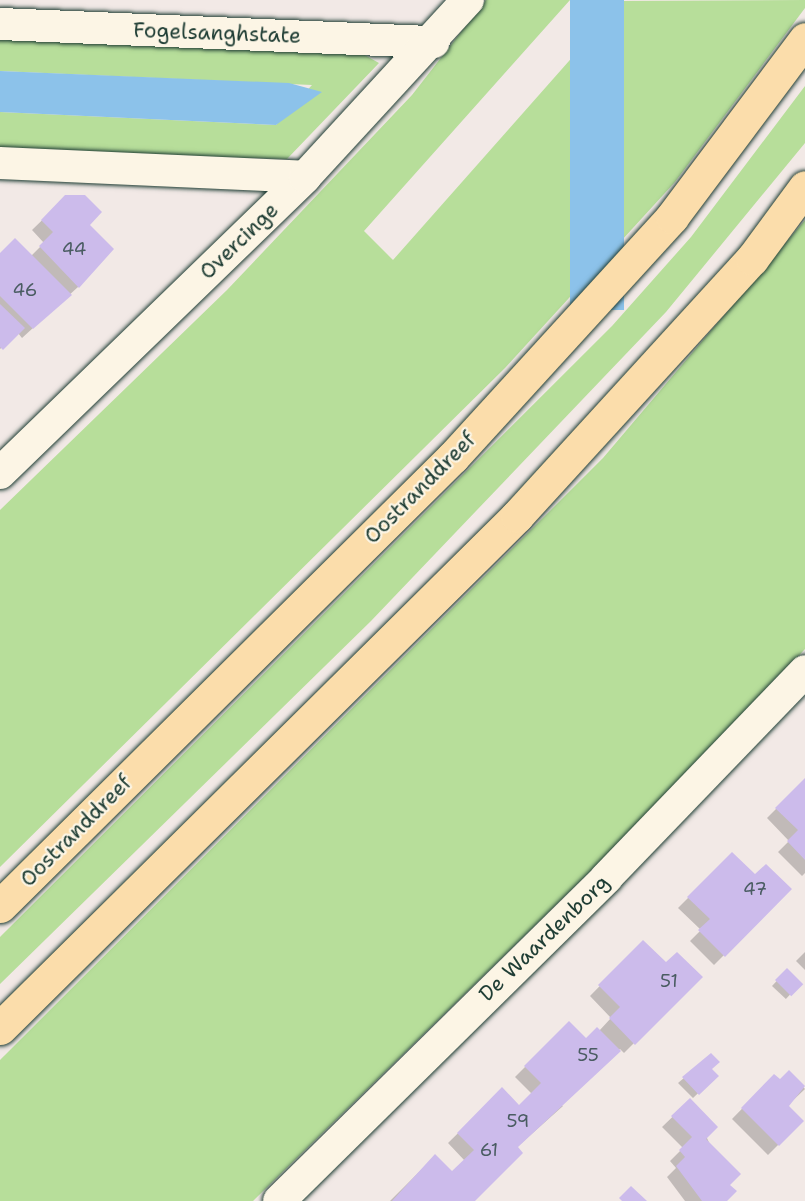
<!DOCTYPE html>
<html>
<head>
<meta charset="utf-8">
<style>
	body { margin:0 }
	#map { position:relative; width:805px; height:1201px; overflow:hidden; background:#f2e9e6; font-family:"Shantell Sans",sans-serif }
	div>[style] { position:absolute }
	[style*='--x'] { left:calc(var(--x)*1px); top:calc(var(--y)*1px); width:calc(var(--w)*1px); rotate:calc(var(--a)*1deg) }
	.green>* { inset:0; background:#b7de9a }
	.water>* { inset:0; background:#8cc2ea; transform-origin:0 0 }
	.shadow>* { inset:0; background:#0003; transform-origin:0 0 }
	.building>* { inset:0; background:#ccbbeb; transform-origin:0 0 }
	.roads { filter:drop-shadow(0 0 2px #1f3d34) drop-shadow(0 0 2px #1f3d34) }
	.minor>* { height:32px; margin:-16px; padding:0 16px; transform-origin:16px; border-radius:16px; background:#fcf5e5 }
	.primary>* { height:33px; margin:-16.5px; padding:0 16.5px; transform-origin:16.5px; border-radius:16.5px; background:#fbddab }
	span { translate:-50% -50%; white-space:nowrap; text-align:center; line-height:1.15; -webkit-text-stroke:4.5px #fcf5e5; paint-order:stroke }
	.number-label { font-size:18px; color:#4a5c62 }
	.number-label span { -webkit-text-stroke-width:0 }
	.street-label { font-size:21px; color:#1f3d34 }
</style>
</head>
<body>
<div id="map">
	<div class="green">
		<div style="clip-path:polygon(486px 0,570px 0,364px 231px,393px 260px,622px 1px,805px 0,805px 8px,675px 182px,505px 368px,0 867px,0 510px,227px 290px,412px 95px)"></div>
		<div style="clip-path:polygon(0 37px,361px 53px,379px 63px,287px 159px,0 153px,0 112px,276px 125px,312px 85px,0 71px)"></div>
		<div style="clip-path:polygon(805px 86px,805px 143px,666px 312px,371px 621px,0 984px,0 937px,612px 326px,691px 237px)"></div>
		<div style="clip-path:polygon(805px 220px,805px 649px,659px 804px,253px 1201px,0 1201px,0 1060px,603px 458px)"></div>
	</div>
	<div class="water">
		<div style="left:570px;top:0;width:54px;height:310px"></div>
		<div style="clip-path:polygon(0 71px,289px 83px,322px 92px,276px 125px,0 112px)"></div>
	</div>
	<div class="shadow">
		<div style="clip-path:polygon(66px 197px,88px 225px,78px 287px,22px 338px,18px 333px,0 349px,0 255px,31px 256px,44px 243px,32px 230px)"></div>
		<div style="clip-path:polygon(805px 780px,805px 873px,802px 876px,778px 852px,789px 841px,767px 818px)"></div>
		<div style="clip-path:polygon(732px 854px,755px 876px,790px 889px,714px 965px,690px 941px,701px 930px,678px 908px)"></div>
		<div style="clip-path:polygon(643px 942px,666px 964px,700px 977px,624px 1053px,620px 1049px,559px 1104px,563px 1106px,516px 1148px,472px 1201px,390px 1201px,435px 1156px,452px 1174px,465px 1161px,448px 1143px,502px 1090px,519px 1107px,532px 1094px,515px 1077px,569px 1023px,586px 1040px,599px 1031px,611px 1018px,590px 996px)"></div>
		<div style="clip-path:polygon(805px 952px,805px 970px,796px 961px)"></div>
		<div style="left:787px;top:970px;width:19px;height:22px;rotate:43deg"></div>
		<div style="clip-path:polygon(711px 1055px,710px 1069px,716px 1076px,693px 1098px,678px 1083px)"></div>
		<div style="clip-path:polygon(789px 1072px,805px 1089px,787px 1106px,802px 1121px,768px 1155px,732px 1119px,774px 1076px,780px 1082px)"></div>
		<div style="clip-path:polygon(690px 1100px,728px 1185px,725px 1201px,685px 1201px,667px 1177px,676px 1168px,670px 1161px,683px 1148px,662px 1127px)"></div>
	</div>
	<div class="building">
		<div style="clip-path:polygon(65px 195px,85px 195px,102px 212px,90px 225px,114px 249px,79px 288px,39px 246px,53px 232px,41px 220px)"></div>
		<div style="clip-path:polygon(15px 238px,72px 295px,33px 329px,0 296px,0 253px)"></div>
		<div style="clip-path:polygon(0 304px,25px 328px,3px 350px,0 347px)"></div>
		<div style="clip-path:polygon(805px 778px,805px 860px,787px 841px,798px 830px,775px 808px)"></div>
		<div style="clip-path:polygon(732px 852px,755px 874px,766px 864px,792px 889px,725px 957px,698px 930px,710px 919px,687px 897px)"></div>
		<div style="clip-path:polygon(643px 940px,666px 962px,677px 952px,703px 977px,635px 1045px,609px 1018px,620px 1007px,598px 985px)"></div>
		<div style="left:787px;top:968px;width:23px;height:17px;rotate:45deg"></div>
		<div style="clip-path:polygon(569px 1021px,586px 1038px,597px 1027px,621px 1051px,518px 1147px,523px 1153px,475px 1201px,392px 1201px,435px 1154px,452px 1171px,474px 1150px,457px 1133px,502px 1087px,519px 1105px,541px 1083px,524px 1066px)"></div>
		<div style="clip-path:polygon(711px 1053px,720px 1062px,712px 1069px,719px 1076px,699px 1095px,682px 1077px)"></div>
		<div style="clip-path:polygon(789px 1070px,805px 1086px,789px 1106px,804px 1121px,779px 1146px,741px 1108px,774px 1074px,780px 1079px)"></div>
		<div style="clip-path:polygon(690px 1098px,718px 1127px,706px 1139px,741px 1174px,730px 1185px,737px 1191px,727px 1201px,702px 1201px,676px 1166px,685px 1157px,679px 1150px,692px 1137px,671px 1116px)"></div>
		<div style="clip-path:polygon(631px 1186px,647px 1201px,622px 1201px,619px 1198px)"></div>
	</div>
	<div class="roads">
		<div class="minor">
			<div style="--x:0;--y:24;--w:434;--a:2.4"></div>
			<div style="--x:0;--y:163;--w:305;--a:2.6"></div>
			<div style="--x:0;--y:473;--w:425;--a:-44.1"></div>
			<div style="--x:305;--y:177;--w:241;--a:-47.4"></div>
			<div style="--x:279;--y:1201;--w:460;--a:-44.6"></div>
			<div style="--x:606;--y:878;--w:287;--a:-46.1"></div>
		</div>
		<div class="primary">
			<div style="--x:0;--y:906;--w:638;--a:-44.75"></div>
			<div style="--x:453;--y:457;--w:325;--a:-47.6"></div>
			<div style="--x:672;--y:217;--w:222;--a:-53.2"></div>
			<div style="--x:0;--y:1028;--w:728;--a:-44.72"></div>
			<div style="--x:517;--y:516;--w:348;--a:-47.6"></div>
			<div style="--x:752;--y:259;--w:89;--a:-53.6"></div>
		</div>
	</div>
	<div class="number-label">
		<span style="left:74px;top:249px">44</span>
		<span style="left:25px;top:290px">46</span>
		<span style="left:755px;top:889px">47</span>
		<span style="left:669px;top:981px">51</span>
		<span style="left:588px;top:1055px">55</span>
		<span style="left:518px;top:1121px">59</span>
		<span style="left:489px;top:1150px">61</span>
	</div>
	<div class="street-label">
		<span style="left:217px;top:33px;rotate:2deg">Fogelsanghstate</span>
		<span style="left:239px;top:241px;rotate:-44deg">Overcinge</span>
		<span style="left:420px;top:488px;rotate:-45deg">Oostranddreef</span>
		<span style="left:76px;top:831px;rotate:-45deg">Oostranddreef</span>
		<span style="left:544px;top:938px;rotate:-44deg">De Waardenborg</span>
	</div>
</div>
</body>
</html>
